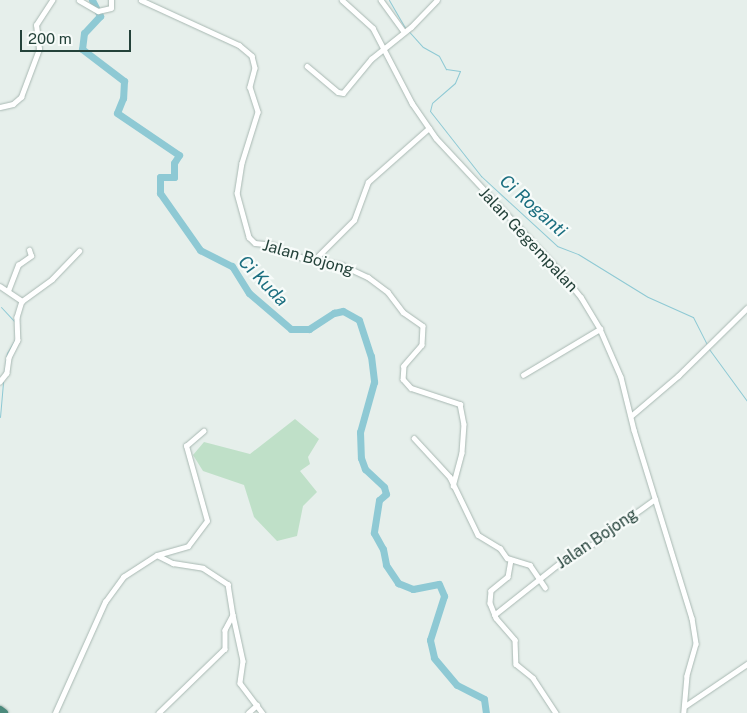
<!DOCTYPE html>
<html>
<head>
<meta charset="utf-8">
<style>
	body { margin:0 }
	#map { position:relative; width:747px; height:713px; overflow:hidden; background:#e6efeb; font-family:"Public Sans",sans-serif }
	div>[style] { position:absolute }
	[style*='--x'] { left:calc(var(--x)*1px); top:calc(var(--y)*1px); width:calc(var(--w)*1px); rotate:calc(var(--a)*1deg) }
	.green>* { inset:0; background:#bfe0c8 }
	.stream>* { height:1px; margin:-0.5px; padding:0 0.5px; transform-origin:0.5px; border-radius:0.5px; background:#8ec9d4 }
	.river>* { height:7px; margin:-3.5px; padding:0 3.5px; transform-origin:3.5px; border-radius:3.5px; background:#8ec9d4 }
	.roads { filter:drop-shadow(0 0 1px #a8b8b2) drop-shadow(0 0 1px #a8b8b2) }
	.minor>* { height:4.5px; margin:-2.25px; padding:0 2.25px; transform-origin:2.25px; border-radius:2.25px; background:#fff }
	.trunk>* { height:8px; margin:-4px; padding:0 4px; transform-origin:4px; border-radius:4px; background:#4c8a7c }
	span { translate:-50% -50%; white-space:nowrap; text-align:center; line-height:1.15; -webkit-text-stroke:4.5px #f7fbf9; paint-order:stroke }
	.street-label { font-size:16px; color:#24423a }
	.water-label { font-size:18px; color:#1c6f80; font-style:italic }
	.scale { position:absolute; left:20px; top:30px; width:111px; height:22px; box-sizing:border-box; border:2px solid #24423a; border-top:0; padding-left:6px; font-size:15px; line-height:18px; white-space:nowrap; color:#24423a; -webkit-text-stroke:4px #f7fbf9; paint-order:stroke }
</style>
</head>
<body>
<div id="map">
	<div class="green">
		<div style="clip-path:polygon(295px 419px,319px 439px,308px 457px,310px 464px,300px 471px,317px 492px,303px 506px,297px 536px,277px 541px,254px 517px,244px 485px,203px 471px,193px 455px,204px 442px,250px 454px)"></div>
	</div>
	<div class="stream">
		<div style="--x:389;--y:0;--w:30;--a:60"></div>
		<div style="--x:404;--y:26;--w:28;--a:48"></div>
		<div style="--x:423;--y:47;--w:18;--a:29"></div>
		<div style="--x:439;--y:56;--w:15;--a:62"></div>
		<div style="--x:446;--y:69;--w:14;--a:8"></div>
		<div style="--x:460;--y:71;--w:13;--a:113"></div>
		<div style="--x:455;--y:83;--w:30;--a:139"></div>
		<div style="--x:432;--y:103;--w:8;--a:104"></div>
		<div style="--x:430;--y:111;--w:83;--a:51.9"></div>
		<div style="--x:481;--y:176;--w:103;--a:42.6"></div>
		<div style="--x:557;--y:246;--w:22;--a:21"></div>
		<div style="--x:578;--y:254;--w:82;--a:31.6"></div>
		<div style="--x:648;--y:297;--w:49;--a:24"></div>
		<div style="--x:693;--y:317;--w:31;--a:63"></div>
		<div style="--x:1;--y:307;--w:21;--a:47"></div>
		<div style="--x:709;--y:349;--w:64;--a:53.8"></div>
		<div style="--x:4;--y:374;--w:21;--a:-82"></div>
		<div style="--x:7;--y:353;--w:17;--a:-59"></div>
		<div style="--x:0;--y:417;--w:36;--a:-85"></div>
	</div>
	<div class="river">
		<div style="--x:92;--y:0;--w:18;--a:63"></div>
		<div style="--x:100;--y:16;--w:23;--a:133"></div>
		<div style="--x:84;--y:33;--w:16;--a:97"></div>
		<div style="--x:82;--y:49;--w:53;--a:37.3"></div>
		<div style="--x:124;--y:81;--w:17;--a:93"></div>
		<div style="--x:123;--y:98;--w:16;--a:112"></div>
		<div style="--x:117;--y:113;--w:75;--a:34.1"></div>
		<div style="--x:179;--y:155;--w:9;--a:122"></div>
		<div style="--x:174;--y:163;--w:14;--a:90"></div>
		<div style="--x:174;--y:177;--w:14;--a:180"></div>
		<div style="--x:160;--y:177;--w:16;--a:90"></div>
		<div style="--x:160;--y:193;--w:70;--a:54.9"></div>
		<div style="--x:200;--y:250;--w:36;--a:27"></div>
		<div style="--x:232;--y:266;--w:32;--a:58"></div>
		<div style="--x:249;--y:293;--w:55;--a:40.6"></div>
		<div style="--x:291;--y:329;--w:18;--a:0"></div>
		<div style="--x:309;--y:329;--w:30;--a:-33"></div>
		<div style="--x:334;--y:313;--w:9;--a:-13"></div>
		<div style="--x:343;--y:311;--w:18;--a:29"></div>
		<div style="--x:359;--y:320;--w:38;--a:72"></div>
		<div style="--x:371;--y:356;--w:26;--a:83"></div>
		<div style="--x:374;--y:382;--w:52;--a:105.6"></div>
		<div style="--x:360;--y:432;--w:26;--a:88"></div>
		<div style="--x:361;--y:458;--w:12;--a:70"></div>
		<div style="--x:365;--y:469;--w:26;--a:43"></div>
		<div style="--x:384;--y:487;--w:7;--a:74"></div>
		<div style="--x:386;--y:494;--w:9;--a:139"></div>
		<div style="--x:379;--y:500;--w:33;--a:99"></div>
		<div style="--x:374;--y:533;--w:18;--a:61"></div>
		<div style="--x:383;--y:549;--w:16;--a:79"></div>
		<div style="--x:386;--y:565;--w:22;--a:56"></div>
		<div style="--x:398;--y:583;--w:16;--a:22"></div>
		<div style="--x:413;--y:589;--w:26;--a:-11"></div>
		<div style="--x:439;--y:584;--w:13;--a:67"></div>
		<div style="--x:444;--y:596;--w:46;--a:107.7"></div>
		<div style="--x:430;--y:640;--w:18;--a:77"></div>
		<div style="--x:434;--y:658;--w:35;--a:50"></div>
		<div style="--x:457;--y:685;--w:30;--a:27"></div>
		<div style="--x:484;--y:699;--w:14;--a:82"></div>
	</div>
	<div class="roads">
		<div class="minor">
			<div style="--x:79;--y:0;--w:22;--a:30"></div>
			<div style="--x:98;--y:11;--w:13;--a:-13"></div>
			<div style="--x:111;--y:8;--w:8;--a:-90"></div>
			<div style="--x:141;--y:0;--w:108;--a:24.7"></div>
			<div style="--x:239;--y:45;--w:17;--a:40"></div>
			<div style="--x:252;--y:56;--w:12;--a:76"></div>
			<div style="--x:255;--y:68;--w:20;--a:105"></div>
			<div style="--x:250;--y:87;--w:26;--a:72"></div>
			<div style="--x:258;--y:112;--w:53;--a:107.4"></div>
			<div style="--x:242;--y:163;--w:30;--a:99"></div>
			<div style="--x:237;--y:193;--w:46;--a:74.7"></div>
			<div style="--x:249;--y:237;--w:8;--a:45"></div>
			<div style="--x:255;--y:243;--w:18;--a:6"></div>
			<div style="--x:273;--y:245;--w:30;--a:24"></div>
			<div style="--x:300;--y:257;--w:43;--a:10.8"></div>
			<div style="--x:342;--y:265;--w:29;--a:25"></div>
			<div style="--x:368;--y:277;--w:25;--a:37"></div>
			<div style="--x:388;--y:292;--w:25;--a:53"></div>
			<div style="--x:403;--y:312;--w:24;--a:35"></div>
			<div style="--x:423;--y:326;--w:19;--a:93"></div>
			<div style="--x:422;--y:345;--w:28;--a:131"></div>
			<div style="--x:404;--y:366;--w:13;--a:94"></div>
			<div style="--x:403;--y:379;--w:12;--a:48"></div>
			<div style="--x:411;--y:388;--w:52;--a:18.1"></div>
			<div style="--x:460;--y:404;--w:20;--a:79"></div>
			<div style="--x:464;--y:424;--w:29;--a:94"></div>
			<div style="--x:462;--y:453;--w:34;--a:105"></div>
			<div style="--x:342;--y:0;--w:42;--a:42.1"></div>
			<div style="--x:373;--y:28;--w:85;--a:62.5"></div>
			<div style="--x:412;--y:103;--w:42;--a:55.6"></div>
			<div style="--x:436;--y:138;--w:180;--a:47"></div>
			<div style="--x:559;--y:270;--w:35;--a:51"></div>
			<div style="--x:581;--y:297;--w:37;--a:59"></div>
			<div style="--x:600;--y:329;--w:52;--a:66.4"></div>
			<div style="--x:621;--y:377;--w:55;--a:76.2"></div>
			<div style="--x:634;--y:430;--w:197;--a:72.9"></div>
			<div style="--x:692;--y:618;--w:26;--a:81"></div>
			<div style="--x:696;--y:644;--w:33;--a:106"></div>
			<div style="--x:687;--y:676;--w:37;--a:95"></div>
			<div style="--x:381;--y:0;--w:39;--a:54"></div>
			<div style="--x:307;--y:66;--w:40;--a:40"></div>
			<div style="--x:338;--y:92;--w:5;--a:11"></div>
			<div style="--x:343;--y:93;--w:44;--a:-50.5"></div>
			<div style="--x:371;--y:59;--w:51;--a:-38.7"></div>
			<div style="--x:411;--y:27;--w:37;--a:-46"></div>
			<div style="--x:0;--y:107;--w:13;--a:-13"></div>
			<div style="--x:13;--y:104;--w:11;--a:-41"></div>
			<div style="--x:21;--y:97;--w:51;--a:-69.4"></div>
			<div style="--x:39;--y:49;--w:24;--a:-97"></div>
			<div style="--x:36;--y:25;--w:30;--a:-57"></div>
			<div style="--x:315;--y:259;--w:55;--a:-45"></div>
			<div style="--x:354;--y:220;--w:40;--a:-69.8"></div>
			<div style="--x:368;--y:182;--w:81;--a:-41.5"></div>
			<div style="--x:0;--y:286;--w:27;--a:34"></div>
			<div style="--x:22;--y:301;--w:17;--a:107"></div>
			<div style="--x:17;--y:317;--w:23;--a:88"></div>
			<div style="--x:18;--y:340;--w:20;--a:117"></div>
			<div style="--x:9;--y:358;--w:15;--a:98"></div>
			<div style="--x:7;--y:373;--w:11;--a:128"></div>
			<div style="--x:8;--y:291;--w:28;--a:-69"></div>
			<div style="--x:18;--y:265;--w:16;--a:-35"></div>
			<div style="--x:31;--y:256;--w:6;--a:-108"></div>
			<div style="--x:22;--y:301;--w:37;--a:-36"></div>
			<div style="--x:52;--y:279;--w:39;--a:-46"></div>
			<div style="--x:523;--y:375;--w:90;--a:-30.9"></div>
			<div style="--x:631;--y:416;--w:62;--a:-40.4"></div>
			<div style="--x:678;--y:376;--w:97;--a:-44.6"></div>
			<div style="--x:414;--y:438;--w:53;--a:47.3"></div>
			<div style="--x:450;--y:477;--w:64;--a:64.2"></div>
			<div style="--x:478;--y:535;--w:26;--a:31"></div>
			<div style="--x:500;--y:548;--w:12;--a:55"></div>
			<div style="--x:507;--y:558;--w:24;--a:17"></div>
			<div style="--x:530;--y:565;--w:27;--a:56"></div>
			<div style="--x:157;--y:555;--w:32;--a:-16"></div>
			<div style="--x:188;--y:546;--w:31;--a:-53"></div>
			<div style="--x:207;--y:521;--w:78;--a:-105.6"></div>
			<div style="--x:186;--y:446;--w:23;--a:-41"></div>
			<div style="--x:511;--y:560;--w:17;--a:100"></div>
			<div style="--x:508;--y:577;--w:22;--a:141"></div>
			<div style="--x:491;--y:591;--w:12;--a:95"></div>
			<div style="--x:490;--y:603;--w:16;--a:68"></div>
			<div style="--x:496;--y:618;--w:29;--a:49"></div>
			<div style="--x:515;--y:640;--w:24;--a:88"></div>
			<div style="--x:516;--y:664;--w:22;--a:39"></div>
			<div style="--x:533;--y:678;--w:42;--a:56.7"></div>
			<div style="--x:233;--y:615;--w:47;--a:77.7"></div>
			<div style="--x:243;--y:661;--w:22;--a:98"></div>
			<div style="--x:240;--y:683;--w:38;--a:53"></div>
			<div style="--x:494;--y:615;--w:92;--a:-38.4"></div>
			<div style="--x:566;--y:558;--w:27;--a:-27"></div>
			<div style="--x:590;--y:546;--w:80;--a:-35.9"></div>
			<div style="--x:685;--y:706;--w:75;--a:-34.1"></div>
			<div style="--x:55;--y:713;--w:122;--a:-65.8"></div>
			<div style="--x:105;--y:602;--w:31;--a:-54"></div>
			<div style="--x:123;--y:577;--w:40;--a:-32.9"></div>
			<div style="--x:157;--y:555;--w:18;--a:27"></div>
			<div style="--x:173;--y:563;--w:30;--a:9"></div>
			<div style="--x:203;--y:568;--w:30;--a:33"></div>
			<div style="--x:228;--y:584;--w:31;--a:81"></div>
			<div style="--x:233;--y:615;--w:17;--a:118"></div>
			<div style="--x:225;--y:630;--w:19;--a:90"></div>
			<div style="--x:225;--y:649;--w:92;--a:135.9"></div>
			<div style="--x:248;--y:713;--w:12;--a:-42"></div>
		</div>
		<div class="trunk">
			<div style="--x:0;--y:710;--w:5;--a:37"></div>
		</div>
	</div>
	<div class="street-label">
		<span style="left:528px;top:240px;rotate:47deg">Jalan Gegempalan</span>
		<span style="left:308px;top:258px;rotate:16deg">Jalan Bojong</span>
		<span style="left:597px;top:539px;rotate:-34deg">Jalan Bojong</span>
	</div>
	<div class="water-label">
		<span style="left:533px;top:206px;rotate:42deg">Ci Roganti</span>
		<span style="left:263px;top:281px;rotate:46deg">Ci Kuda</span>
	</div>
	<div class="scale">200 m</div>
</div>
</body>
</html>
